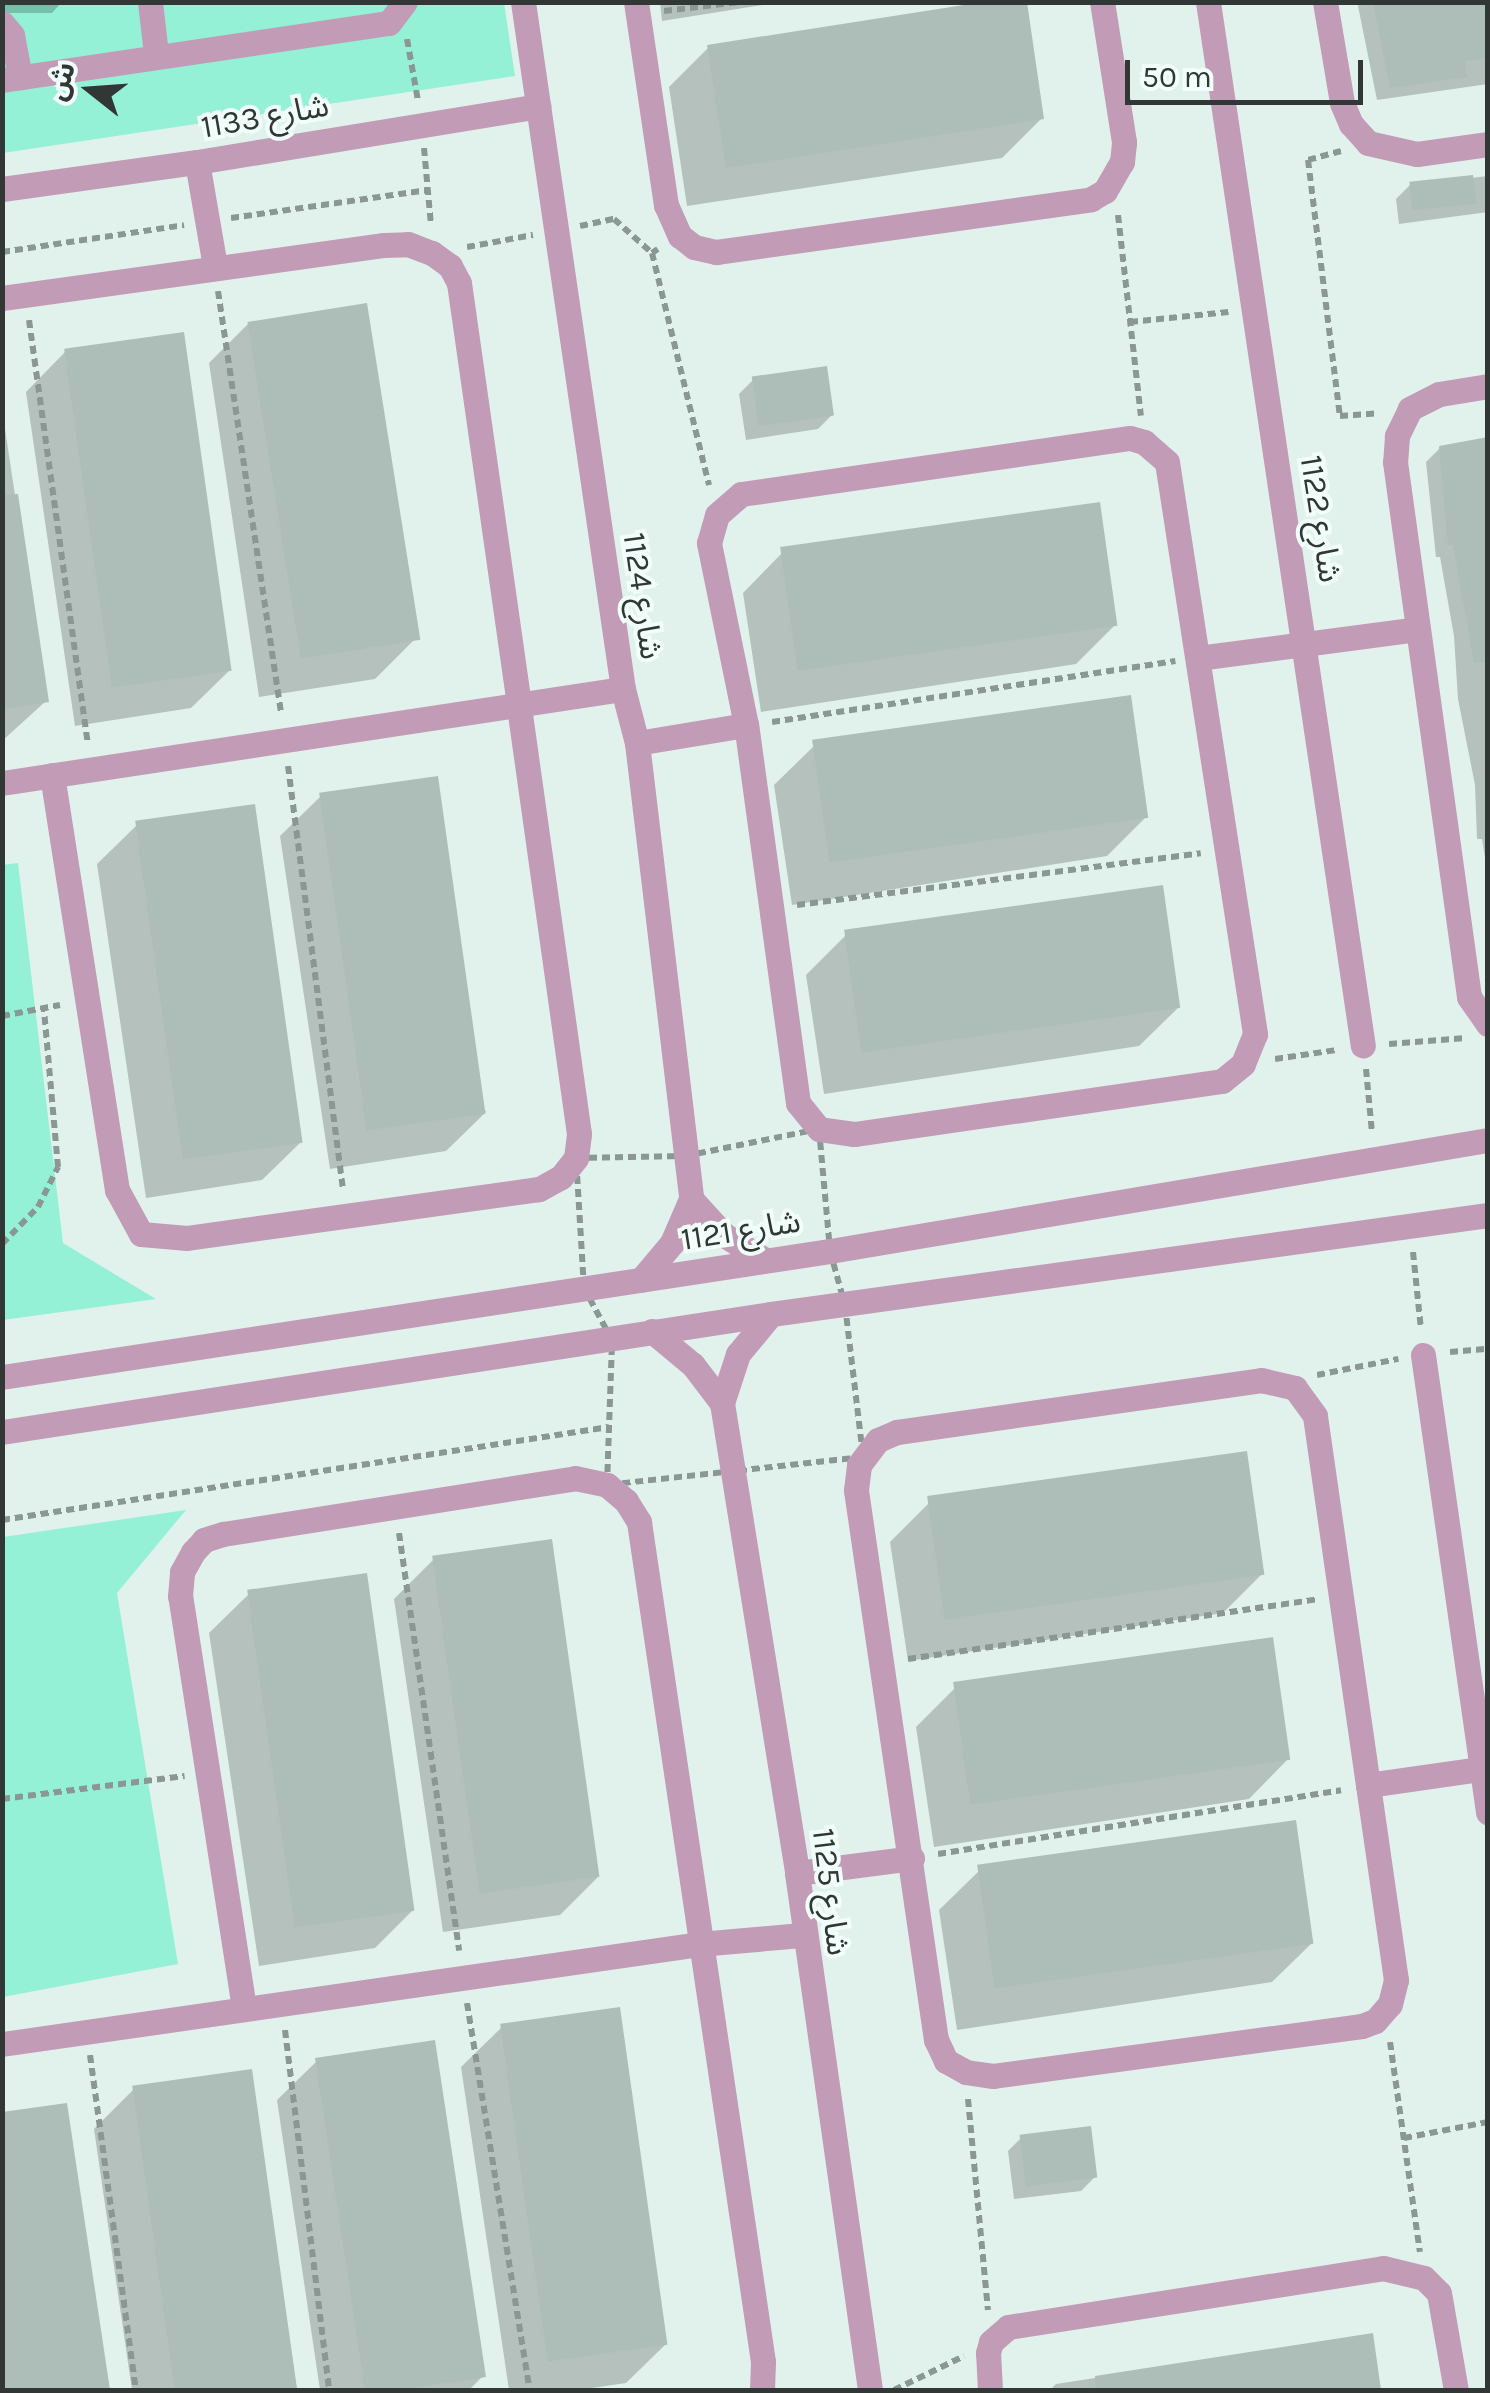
<!DOCTYPE html>
<html>
<head>
<meta charset="utf-8">
<style>
	body { margin:0 }
	#map { position:relative; width:1490px; height:2393px; overflow:hidden; background:#e1f2ec; font-family:Karla,"Noto Sans Arabic",sans-serif }
	div>[style] { position:absolute }
	[style*='--x'] { left:calc(var(--x)*1px); top:calc(var(--y)*1px); width:calc(var(--w)*1px); rotate:calc(var(--a)*1deg) }
	.green>* { inset:0; background:#94f1d5 }
	.shadow>* { inset:0; background:#0003 }
	.building>* { inset:0; background:#adbeb8; transform-origin:0 0 }
	.path>* { height:6px; margin-top:-3px; transform-origin:0; background:repeating-linear-gradient(90deg,#8b9793 0 8px,transparent 0 13px) }
	.minor>* { height:25px; margin:-12.5px; padding:0 12.5px; transform-origin:12.5px; border-radius:12.5px; background:#c29cb6 }
	span { translate:-50% -50%; white-space:nowrap; text-align:center; line-height:1.15; -webkit-text-stroke:8px #f1fefa; paint-order:stroke }
	.street-label { font-size:32px; color:#303734 }
	.frame { position:absolute; inset:0; border:5px solid #303734; pointer-events:none }
	.north { position:absolute; left:40px; top:40px; width:100px; height:100px; -webkit-text-stroke:8px #f1fefa; paint-order:stroke; rotate:287deg; font-size:28px; font-weight:700; line-height:40px; text-align:center; color:#303734 }
	.north::after { content:''; display:block; margin:auto; width:35px; height:45px; background:#303734; clip-path:polygon(50% 0,100% 100%,50% 72%,0 100%) }
	.scale { position:absolute; left:1125px; top:60px; width:238px; height:45px; box-sizing:border-box; border:5px solid #303734; border-top:0; padding-left:12px; font-size:30px; line-height:35px; white-space:nowrap; color:#303734; -webkit-text-stroke:8px #f1fefa; paint-order:stroke }
</style>
</head>
<body>
<div id="map">
	<div class="green">
		<div style="clip-path:polygon(3px 3px,504px 3px,515px 76px,3px 153px)"></div>
		<div style="clip-path:polygon(18px 863px,63px 1243px,156px 1299px,3px 1320px,2px 865px)"></div>
		<div style="clip-path:polygon(186px 1510px,117px 1593px,178px 1964px,3px 1997px,3px 1537px)"></div>
	</div>
	<div class="shadow">
		<div style="clip-path:polygon(2px 2px,62px 2px,52px 13px,2px 13px)"></div>
		<div style="clip-path:polygon(660px 2px,781px 2px,662px 21px)"></div>
		<div style="clip-path:polygon(1361px 2px,1488px 2px,1488px 84px,1377px 100px,1358px 6px)"></div>
		<div style="clip-path:polygon(709px 47px,1042px 118px,1002px 158px,687px 206px,669px 87px)"></div>
		<div style="clip-path:polygon(1488px 176px,1488px 212px,1399px 224px,1396px 199px,1410px 185px)"></div>
		<div style="clip-path:polygon(248px 324px,415px 639px,375px 679px,259px 697px,209px 363px)"></div>
		<div style="clip-path:polygon(65px 352px,231px 669px,191px 708px,75px 726px,26px 392px)"></div>
		<div style="clip-path:polygon(753px 380px,832px 415px,818px 429px,746px 440px,739px 394px)"></div>
		<div style="clip-path:polygon(2px 409px,46px 701px,2px 741px)"></div>
		<div style="clip-path:polygon(1488px 441px,1488px 876px,1482px 839px,1477px 839px,1475px 785px,1458px 699px,1454px 636px,1440px 557px,1436px 557px,1426px 462px,1440px 448px)"></div>
		<div style="clip-path:polygon(782px 553px,1115px 625px,1076px 664px,761px 712px,743px 593px)"></div>
		<div style="clip-path:polygon(814px 746px,1146px 817px,1107px 856px,792px 905px,774px 785px)"></div>
		<div style="clip-path:polygon(320px 797px,486px 1112px,446px 1151px,330px 1169px,280px 836px)"></div>
		<div style="clip-path:polygon(137px 825px,302px 1141px,262px 1180px,146px 1198px,97px 864px)"></div>
		<div style="clip-path:polygon(846px 935px,1179px 1007px,1139px 1046px,824px 1094px,806px 975px)"></div>
		<div style="clip-path:polygon(930px 1502px,1262px 1574px,1223px 1613px,908px 1661px,890px 1542px)"></div>
		<div style="clip-path:polygon(434px 1559px,599px 1876px,560px 1915px,443px 1932px,394px 1599px)"></div>
		<div style="clip-path:polygon(249px 1594px,414px 1909px,375px 1948px,259px 1966px,209px 1633px)"></div>
		<div style="clip-path:polygon(955px 1688px,1288px 1759px,1249px 1799px,934px 1847px,916px 1727px)"></div>
		<div style="clip-path:polygon(979px 1871px,1312px 1943px,1272px 1982px,957px 2030px,939px 1910px)"></div>
		<div style="clip-path:polygon(501px 2028px,666px 2344px,626px 2383px,578px 2390px,509px 2390px,461px 2067px)"></div>
		<div style="clip-path:polygon(317px 2061px,483px 2376px,469px 2390px,320px 2390px,277px 2100px)"></div>
		<div style="clip-path:polygon(250px 2072px,297px 2390px,132px 2390px,94px 2129px,133px 2090px)"></div>
		<div style="clip-path:polygon(65px 2106px,107px 2390px,2px 2390px,2px 2115px)"></div>
		<div style="clip-path:polygon(1021px 2138px,1095px 2177px,1081px 2191px,1014px 2199px,1008px 2151px)"></div>
		<div style="clip-path:polygon(1370px 2336px,1379px 2390px,1050px 2390px,1056px 2384px)"></div>
	</div>
	<div class="building">
		<div style="clip-path:polygon(983px 2px,1027px 2px,1044px 119px,726px 168px,707px 45px)"></div>
		<div style="clip-path:polygon(1373px 2px,1483px 2px,1488px 12px,1488px 58px,1465px 61px,1467px 77px,1390px 88px)"></div>
		<div style="left:1473px;top:175px;width:29px;height:64px;rotate:84deg"></div>
		<div style="left:367px;top:303px;width:341px;height:121px;rotate:81deg"></div>
		<div style="left:184px;top:332px;width:342px;height:121px;rotate:82deg"></div>
		<div style="left:827px;top:366px;width:50px;height:76px;rotate:82deg"></div>
		<div style="clip-path:polygon(1488px 437px,1488px 662px,1474px 663px,1453px 545px,1448px 545px,1439px 446px)"></div>
		<div style="clip-path:polygon(18px 494px,49px 702px,2px 709px,2px 495px)"></div>
		<div style="left:1100px;top:502px;width:125px;height:323px;rotate:82deg"></div>
		<div style="left:1131px;top:695px;width:124px;height:322px;rotate:82deg"></div>
		<div style="left:438px;top:776px;width:341px;height:120px;rotate:82deg"></div>
		<div style="left:255px;top:804px;width:342px;height:121px;rotate:82deg"></div>
		<div style="left:1163px;top:885px;width:124px;height:322px;rotate:82deg"></div>
		<div style="left:1247px;top:1451px;width:125px;height:323px;rotate:82deg"></div>
		<div style="left:552px;top:1539px;width:341px;height:121px;rotate:82deg"></div>
		<div style="left:367px;top:1573px;width:341px;height:121px;rotate:82deg"></div>
		<div style="left:1273px;top:1637px;width:124px;height:323px;rotate:82deg"></div>
		<div style="left:1296px;top:1820px;width:125px;height:322px;rotate:82deg"></div>
		<div style="left:620px;top:2007px;width:341px;height:121px;rotate:82deg"></div>
		<div style="clip-path:polygon(435px 2040px,486px 2377px,398px 2390px,365px 2390px,315px 2058px)"></div>
		<div style="left:252px;top:2069px;width:324px;height:121px;rotate:82deg"></div>
		<div style="clip-path:polygon(67px 2103px,110px 2390px,2px 2390px,2px 2112px)"></div>
		<div style="left:1091px;top:2126px;width:52px;height:72px;rotate:83deg"></div>
		<div style="clip-path:polygon(1373px 2333px,1381px 2390px,1096px 2390px,1095px 2376px)"></div>
	</div>
	<div class="path">
		<div style="--x:664;--y:11;--w:76;--a:-6.8"></div>
		<div style="--x:407;--y:39;--w:63;--a:79.9"></div>
		<div style="--x:424;--y:148;--w:77;--a:84.8"></div>
		<div style="--x:1341;--y:151;--w:34;--a:165"></div>
		<div style="--x:1308;--y:160;--w:258;--a:82.9"></div>
		<div style="--x:1340;--y:416;--w:39;--a:-4"></div>
		<div style="--x:1118;--y:215;--w:202;--a:83.5"></div>
		<div style="--x:231;--y:218;--w:199;--a:-8.1"></div>
		<div style="--x:580;--y:226;--w:35;--a:-12"></div>
		<div style="--x:614;--y:219;--w:51;--a:41.8"></div>
		<div style="--x:652;--y:253;--w:7;--a:-34"></div>
		<div style="--x:467;--y:247;--w:67;--a:-10.3"></div>
		<div style="--x:2;--y:252;--w:184;--a:-8.4"></div>
		<div style="--x:652;--y:253;--w:239;--a:76.2"></div>
		<div style="--x:218;--y:291;--w:428;--a:81.5"></div>
		<div style="--x:29;--y:320;--w:427;--a:82.1"></div>
		<div style="--x:1130;--y:322;--w:99;--a:-5.8"></div>
		<div style="--x:772;--y:722;--w:408;--a:-8.6"></div>
		<div style="--x:288;--y:766;--w:428;--a:82.6"></div>
		<div style="--x:797;--y:905;--w:407;--a:-7.3"></div>
		<div style="--x:2;--y:1016;--w:59;--a:-10.7"></div>
		<div style="--x:1389;--y:1044;--w:77;--a:-4.5"></div>
		<div style="--x:1275;--y:1059;--w:63;--a:-8.3"></div>
		<div style="--x:1366;--y:1069;--w:63;--a:84.6"></div>
		<div style="--x:819;--y:1129;--w:122;--a:84.8"></div>
		<div style="--x:830;--y:1251;--w:56;--a:74.5"></div>
		<div style="--x:845;--y:1305;--w:153;--a:83.2"></div>
		<div style="--x:863;--y:1457;--w:258;--a:173.8"></div>
		<div style="--x:607;--y:1485;--w:145;--a:-88"></div>
		<div style="--x:612;--y:1340;--w:59;--a:-118.3"></div>
		<div style="--x:584;--y:1288;--w:130;--a:-93.5"></div>
		<div style="--x:576;--y:1158;--w:109;--a:-1.1"></div>
		<div style="--x:685;--y:1156;--w:137;--a:-11.4"></div>
		<div style="--x:2;--y:1244;--w:52;--a:-45.8"></div>
		<div style="--x:38;--y:1207;--w:45;--a:-63.4"></div>
		<div style="--x:58;--y:1167;--w:158;--a:-95.1"></div>
		<div style="--x:1413;--y:1252;--w:77;--a:84.1"></div>
		<div style="--x:1450;--y:1352;--w:38;--a:-5"></div>
		<div style="--x:1317;--y:1375;--w:83;--a:-11.2"></div>
		<div style="--x:2;--y:1520;--w:614;--a:-8.71"></div>
		<div style="--x:399;--y:1533;--w:422;--a:81.8"></div>
		<div style="--x:908;--y:1659;--w:413;--a:-8.3"></div>
		<div style="--x:2;--y:1799;--w:184;--a:-7.2"></div>
		<div style="--x:938;--y:1854;--w:408;--a:-9"></div>
		<div style="--x:467;--y:2003;--w:392;--a:80.8"></div>
		<div style="--x:285;--y:2030;--w:363;--a:83"></div>
		<div style="--x:1390;--y:2042;--w:212;--a:81.9"></div>
		<div style="--x:90;--y:2055;--w:338;--a:82.2"></div>
		<div style="--x:968;--y:2099;--w:212;--a:84.6"></div>
		<div style="--x:1404;--y:2138;--w:86;--a:-10.8"></div>
		<div style="--x:894;--y:2390;--w:78;--a:-25.9"></div>
	</div>
	<div class="minor">
		<div style="--x:150;--y:2;--w:52;--a:83.4"></div>
		<div style="--x:523;--y:2;--w:694;--a:81.72"></div>
		<div style="--x:623;--y:689;--w:56;--a:75.5"></div>
		<div style="--x:637;--y:743;--w:459;--a:83.2"></div>
		<div style="--x:691;--y:1199;--w:48;--a:113.4"></div>
		<div style="--x:672;--y:1243;--w:48;--a:130"></div>
		<div style="--x:636;--y:2;--w:205;--a:81.6"></div>
		<div style="--x:666;--y:205;--w:34;--a:66"></div>
		<div style="--x:680;--y:236;--w:18;--a:38"></div>
		<div style="--x:694;--y:247;--w:23;--a:13"></div>
		<div style="--x:716;--y:252;--w:379;--a:-8"></div>
		<div style="--x:1091;--y:199;--w:16;--a:-30"></div>
		<div style="--x:1105;--y:191;--w:34;--a:-60"></div>
		<div style="--x:1122;--y:162;--w:20;--a:-84"></div>
		<div style="--x:1124;--y:142;--w:142;--a:-98.9"></div>
		<div style="--x:1208;--y:2;--w:1055;--a:81.56"></div>
		<div style="--x:1325;--y:2;--w:102;--a:80.4"></div>
		<div style="--x:1342;--y:103;--w:23;--a:67"></div>
		<div style="--x:1351;--y:124;--w:25;--a:48"></div>
		<div style="--x:1368;--y:143;--w:50;--a:12.7"></div>
		<div style="--x:1417;--y:154;--w:72;--a:-8"></div>
		<div style="--x:2;--y:23;--w:16;--a:50"></div>
		<div style="--x:12;--y:35;--w:43;--a:79.2"></div>
		<div style="--x:2;--y:80;--w:391;--a:-8.4"></div>
		<div style="--x:389;--y:23;--w:26;--a:-53"></div>
		<div style="--x:197;--y:162;--w:106;--a:80.2"></div>
		<div style="--x:2;--y:189;--w:197;--a:-7.9"></div>
		<div style="--x:197;--y:162;--w:346;--a:-9.3"></div>
		<div style="--x:2;--y:298;--w:386;--a:-7.9"></div>
		<div style="--x:384;--y:245;--w:24;--a:-2"></div>
		<div style="--x:408;--y:244;--w:26;--a:21"></div>
		<div style="--x:432;--y:253;--w:22;--a:36"></div>
		<div style="--x:450;--y:266;--w:19;--a:62"></div>
		<div style="--x:459;--y:283;--w:428;--a:81.9"></div>
		<div style="--x:519;--y:707;--w:431;--a:82"></div>
		<div style="--x:579;--y:1134;--w:24;--a:97"></div>
		<div style="--x:576;--y:1158;--w:24;--a:128"></div>
		<div style="--x:561;--y:1177;--w:25;--a:151"></div>
		<div style="--x:539;--y:1189;--w:355;--a:172.1"></div>
		<div style="--x:187;--y:1238;--w:46;--a:-175"></div>
		<div style="--x:141;--y:1234;--w:50;--a:-118.6"></div>
		<div style="--x:117;--y:1190;--w:420;--a:-98.9"></div>
		<div style="--x:1488;--y:386;--w:50;--a:170.7"></div>
		<div style="--x:1439;--y:394;--w:33;--a:153"></div>
		<div style="--x:1410;--y:409;--w:30;--a:116"></div>
		<div style="--x:1397;--y:436;--w:26;--a:94"></div>
		<div style="--x:1395;--y:462;--w:540;--a:82.12"></div>
		<div style="--x:1469;--y:997;--w:33;--a:55"></div>
		<div style="--x:1130;--y:438;--w:15;--a:16"></div>
		<div style="--x:1144;--y:442;--w:30;--a:41"></div>
		<div style="--x:1167;--y:462;--w:579;--a:81.25"></div>
		<div style="--x:1255;--y:1034;--w:32;--a:112"></div>
		<div style="--x:1243;--y:1064;--w:27;--a:141"></div>
		<div style="--x:1222;--y:1081;--w:372;--a:171.8"></div>
		<div style="--x:854;--y:1134;--w:35;--a:-172"></div>
		<div style="--x:819;--y:1129;--w:33;--a:-129"></div>
		<div style="--x:798;--y:1103;--w:382;--a:-97.8"></div>
		<div style="--x:746;--y:725;--w:186;--a:-101.5"></div>
		<div style="--x:709;--y:543;--w:29;--a:-74"></div>
		<div style="--x:717;--y:515;--w:32;--a:-41"></div>
		<div style="--x:741;--y:494;--w:393;--a:-8.2"></div>
		<div style="--x:1198;--y:658;--w:221;--a:-7.5"></div>
		<div style="--x:637;--y:743;--w:110;--a:-9.4"></div>
		<div style="--x:2;--y:783;--w:628;--a:-8.61"></div>
		<div style="--x:691;--y:1199;--w:49;--a:47.5"></div>
		<div style="--x:724;--y:1235;--w:48;--a:31.4"></div>
		<div style="--x:771;--y:1314;--w:52;--a:129.5"></div>
		<div style="--x:738;--y:1354;--w:52;--a:108.1"></div>
		<div style="--x:722;--y:1403;--w:476;--a:80.9"></div>
		<div style="--x:797;--y:1873;--w:522;--a:81.96"></div>
		<div style="--x:652;--y:1331;--w:53;--a:39.7"></div>
		<div style="--x:693;--y:1365;--w:48;--a:52.7"></div>
		<div style="--x:1423;--y:1355;--w:462;--a:81.9"></div>
		<div style="--x:2;--y:1377;--w:838;--a:-8.65"></div>
		<div style="--x:830;--y:1251;--w:667;--a:-9.58"></div>
		<div style="--x:1261;--y:1380;--w:35;--a:13"></div>
		<div style="--x:1295;--y:1388;--w:34;--a:54"></div>
		<div style="--x:1315;--y:1416;--w:570;--a:81.83"></div>
		<div style="--x:1396;--y:1980;--w:25;--a:104"></div>
		<div style="--x:1390;--y:2004;--w:23;--a:131"></div>
		<div style="--x:1375;--y:2021;--w:14;--a:159"></div>
		<div style="--x:1362;--y:2026;--w:372;--a:172.3"></div>
		<div style="--x:993;--y:2076;--w:27;--a:-172"></div>
		<div style="--x:966;--y:2072;--w:23;--a:-151"></div>
		<div style="--x:946;--y:2061;--w:23;--a:-115"></div>
		<div style="--x:936;--y:2040;--w:556;--a:-98.28"></div>
		<div style="--x:856;--y:1490;--w:25;--a:-83"></div>
		<div style="--x:859;--y:1465;--w:31;--a:-53"></div>
		<div style="--x:878;--y:1440;--w:21;--a:-23"></div>
		<div style="--x:897;--y:1432;--w:368;--a:-8.1"></div>
		<div style="--x:2;--y:1432;--w:778;--a:-8.72"></div>
		<div style="--x:771;--y:1314;--w:724;--a:-7.86"></div>
		<div style="--x:1368;--y:1785;--w:121;--a:-8.1"></div>
		<div style="--x:797;--y:1873;--w:116;--a:-7.4"></div>
		<div style="--x:244;--y:2008;--w:417;--a:-98.8"></div>
		<div style="--x:180;--y:1596;--w:24;--a:-85"></div>
		<div style="--x:182;--y:1572;--w:23;--a:-61"></div>
		<div style="--x:193;--y:1552;--w:16;--a:-47"></div>
		<div style="--x:204;--y:1540;--w:20;--a:-18"></div>
		<div style="--x:223;--y:1534;--w:356;--a:-9"></div>
		<div style="--x:575;--y:1478;--w:33;--a:12"></div>
		<div style="--x:607;--y:1485;--w:25;--a:40"></div>
		<div style="--x:626;--y:1501;--w:25;--a:58"></div>
		<div style="--x:639;--y:1522;--w:849;--a:81.6"></div>
		<div style="--x:763;--y:2362;--w:28;--a:92"></div>
		<div style="--x:2;--y:2044;--w:704;--a:-8.16"></div>
		<div style="--x:699;--y:1944;--w:103;--a:-5"></div>
		<div style="--x:990;--y:2390;--w:37;--a:-93"></div>
		<div style="--x:988;--y:2353;--w:11;--a:-75"></div>
		<div style="--x:991;--y:2342;--w:23;--a:-41"></div>
		<div style="--x:1008;--y:2327;--w:380;--a:-8.9"></div>
		<div style="--x:1383;--y:2268;--w:42;--a:13.7"></div>
		<div style="--x:1424;--y:2278;--w:21;--a:45"></div>
		<div style="--x:1439;--y:2293;--w:98;--a:80.1"></div>
	</div>
	<div class="street-label">
		<span style="left:265px;top:117px;rotate:-10deg">شارع 1133</span>
		<span style="left:1320px;top:519px;rotate:81deg">شارع 1122</span>
		<span style="left:642px;top:596px;rotate:82deg">شارع 1124</span>
		<span style="left:741px;top:1231px;rotate:-9deg">شارع 1121</span>
		<span style="left:830px;top:1892px;rotate:83deg">شارع 1125</span>
	</div>
	<div class="frame"></div>
	<div class="north">ش</div>
	<div class="scale">50 m</div>
</div>
</body>
</html>
